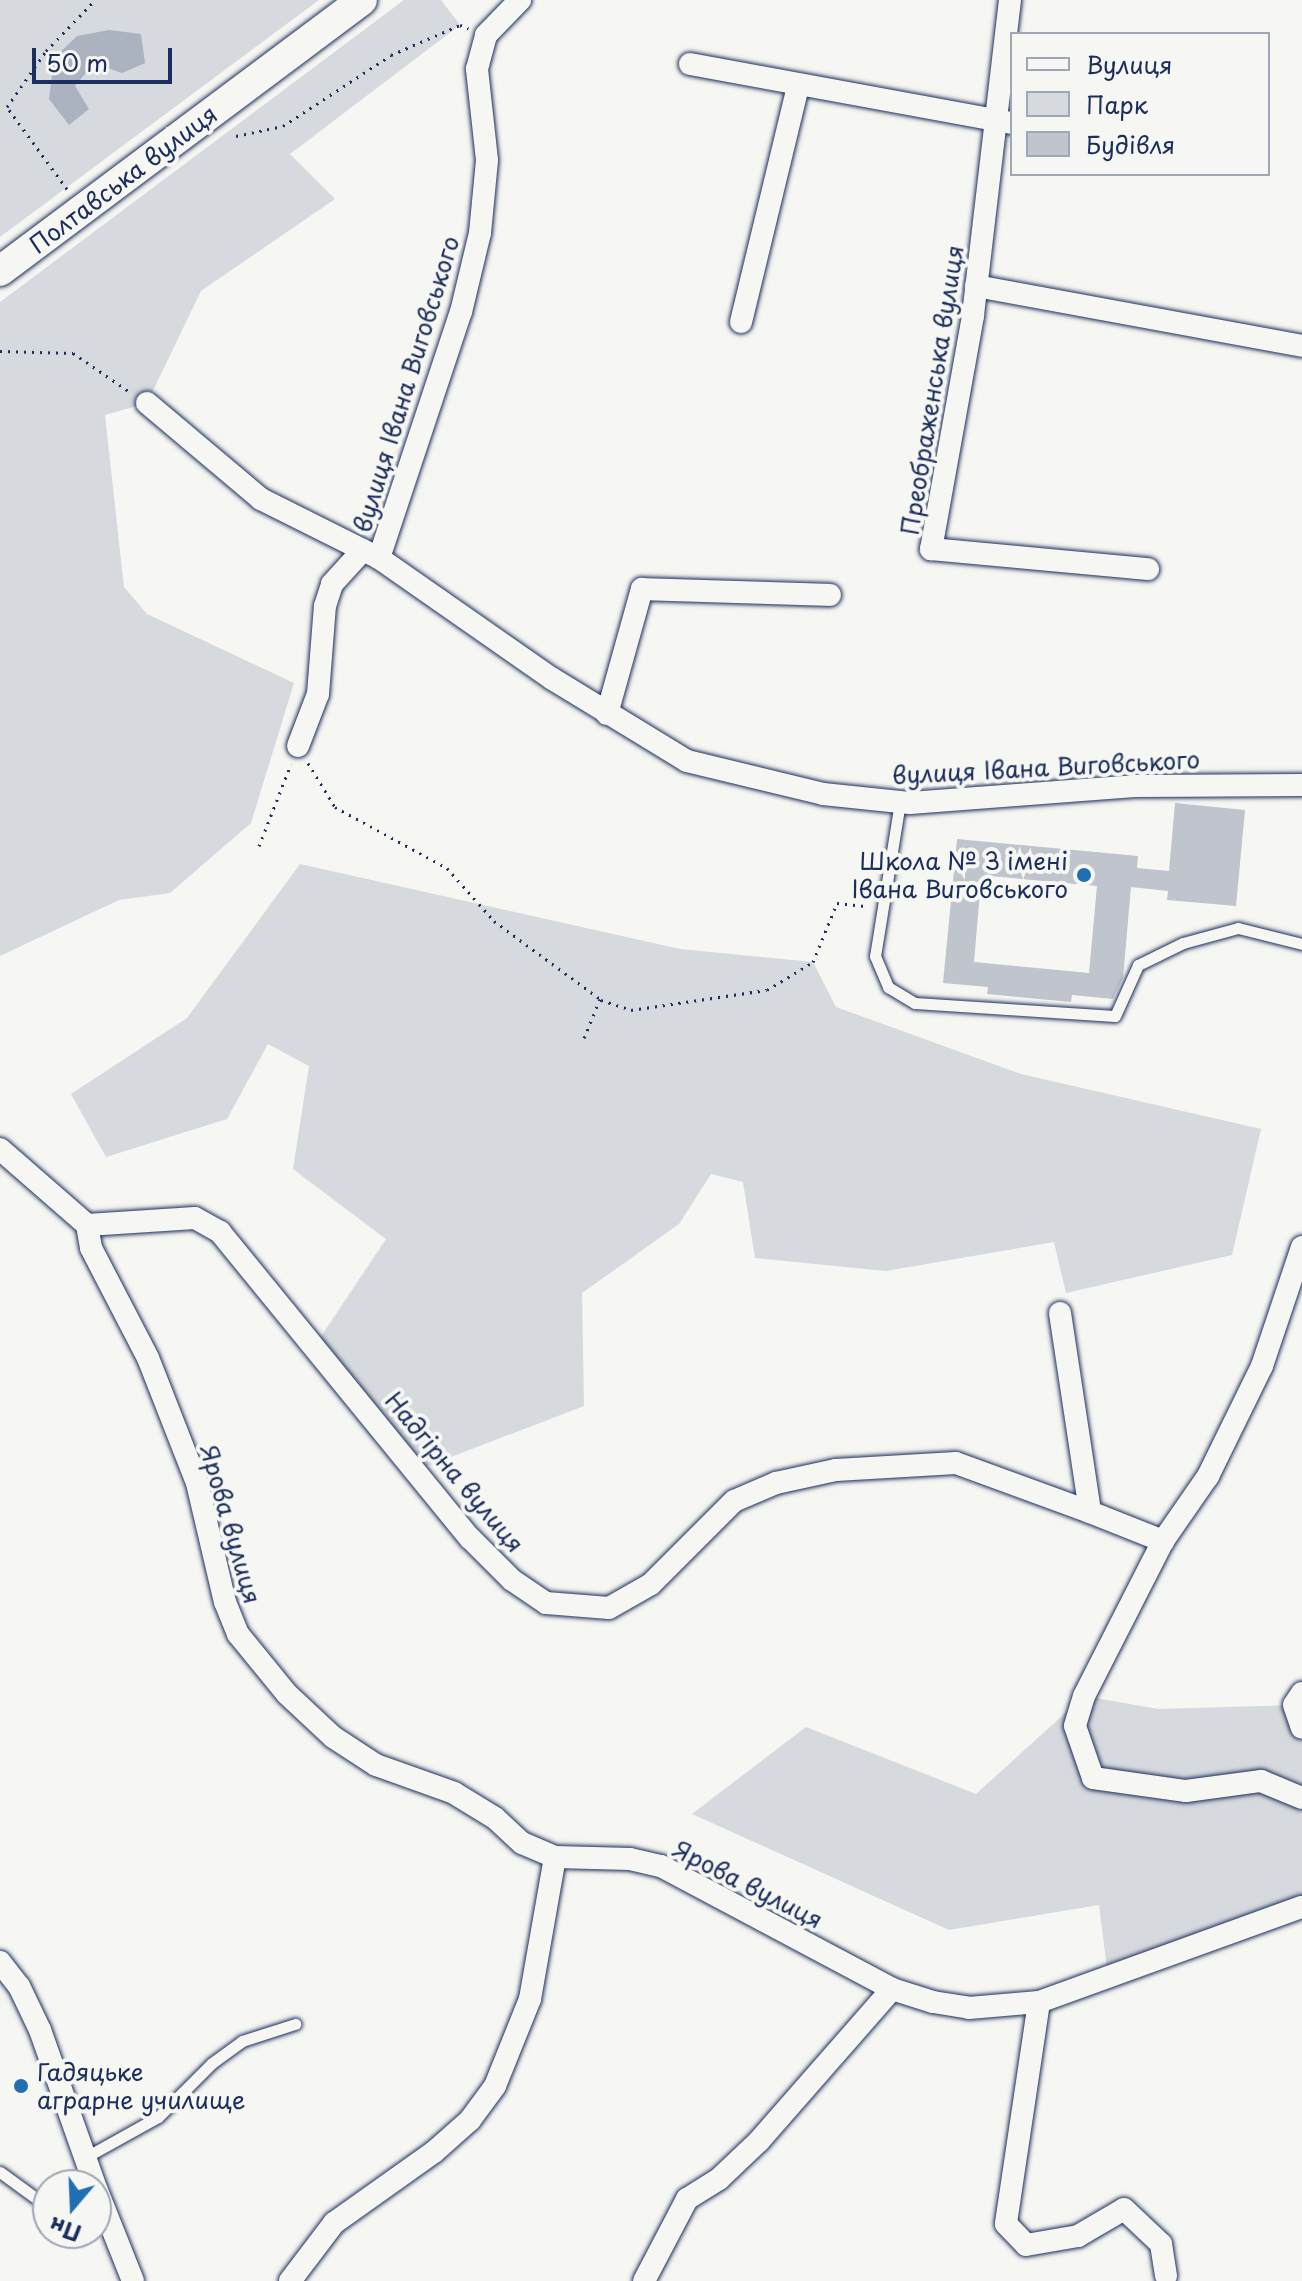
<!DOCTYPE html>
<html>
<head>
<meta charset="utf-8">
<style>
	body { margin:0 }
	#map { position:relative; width:1302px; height:2281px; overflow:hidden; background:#f6f6f2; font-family:"Playpen Sans",sans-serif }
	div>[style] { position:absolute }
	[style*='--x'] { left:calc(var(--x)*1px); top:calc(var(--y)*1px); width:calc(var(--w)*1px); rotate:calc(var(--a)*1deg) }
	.green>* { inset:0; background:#d6d9dd }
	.water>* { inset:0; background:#abb2c0 }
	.building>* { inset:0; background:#c0c4cd }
	.path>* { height:3px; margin-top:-1.5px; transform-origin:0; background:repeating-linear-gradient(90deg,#1b2f5e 0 2px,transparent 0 8px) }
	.roads { filter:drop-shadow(0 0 2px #1b2f5e) drop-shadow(0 0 2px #1b2f5e) }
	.lane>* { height:11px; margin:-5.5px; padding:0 5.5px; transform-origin:5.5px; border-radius:5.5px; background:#f6f6f2 }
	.street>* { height:22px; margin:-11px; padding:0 11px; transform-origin:11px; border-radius:11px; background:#f6f6f2 }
	.secondary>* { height:30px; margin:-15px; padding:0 15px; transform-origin:15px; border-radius:15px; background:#f6f6f2 }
	.dots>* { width:22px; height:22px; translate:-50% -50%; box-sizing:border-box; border:4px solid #f6f6f2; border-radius:50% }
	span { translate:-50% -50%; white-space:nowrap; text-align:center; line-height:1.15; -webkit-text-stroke:8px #f6f6f2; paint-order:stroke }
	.street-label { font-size:24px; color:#1b2f5e }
	.poi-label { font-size:24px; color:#1b2f5e }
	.right { translate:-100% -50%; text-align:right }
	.left { translate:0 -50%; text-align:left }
	.legend { position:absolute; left:1010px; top:32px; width:260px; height:144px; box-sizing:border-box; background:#f6f6f2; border:2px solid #9ea6b7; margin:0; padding:10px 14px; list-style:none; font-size:24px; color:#1b2f5e }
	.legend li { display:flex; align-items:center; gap:16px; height:40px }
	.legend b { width:40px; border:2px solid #9ea6b7 }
	.north { position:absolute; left:32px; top:2169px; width:80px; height:80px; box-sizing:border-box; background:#f6f6f2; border:2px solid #9ea6b7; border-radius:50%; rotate:199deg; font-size:22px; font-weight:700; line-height:32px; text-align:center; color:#1b2f5e }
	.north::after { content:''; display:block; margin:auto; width:28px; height:36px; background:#1f6fb2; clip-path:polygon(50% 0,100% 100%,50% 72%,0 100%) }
	.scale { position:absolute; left:32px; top:48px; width:140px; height:36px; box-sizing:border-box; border:4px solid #1b2f5e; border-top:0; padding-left:10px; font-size:24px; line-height:28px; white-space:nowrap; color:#1b2f5e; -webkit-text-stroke:6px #f6f6f2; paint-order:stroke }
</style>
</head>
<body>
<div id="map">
	<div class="green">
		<div style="clip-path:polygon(0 0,319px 0,0 237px)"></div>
		<div style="clip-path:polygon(404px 0,441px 0,460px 25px,290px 154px,335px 199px,201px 291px,147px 403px,105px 415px,124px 587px,147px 614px,294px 683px,251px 823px,170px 893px,119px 900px,0 956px,0 302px)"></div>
		<div style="clip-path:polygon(300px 864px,680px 949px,813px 962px,836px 1007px,1021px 1074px,1261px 1129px,1232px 1255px,1066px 1293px,1054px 1242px,886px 1271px,755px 1258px,743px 1182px,711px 1174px,679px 1224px,582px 1293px,584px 1406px,417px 1470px,316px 1344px,386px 1239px,293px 1169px,309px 1066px,268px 1044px,227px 1119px,106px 1157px,71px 1094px,187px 1018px)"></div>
		<div style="clip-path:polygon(1084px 1696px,1158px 1709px,1294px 1705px,1302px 1728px,1302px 1907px,1108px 1976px,1099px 1905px,949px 1930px,692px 1814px,806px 1727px,976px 1794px)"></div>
	</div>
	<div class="water">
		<div style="clip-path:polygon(109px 30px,141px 34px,145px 63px,122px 73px,94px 63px,75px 86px,89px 109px,69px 125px,49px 99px,54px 58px,77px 36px)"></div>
	</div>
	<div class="building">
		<div style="clip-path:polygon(evenodd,1175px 803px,1245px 810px,1236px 906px,1167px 900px,1168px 891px,1131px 887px,1123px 978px,1113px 999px,1072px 995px,1071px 1002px,987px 994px,988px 987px,943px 983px,957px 839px,1138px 856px,1137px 868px,1169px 871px,1175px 803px,990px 876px,1097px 886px,1089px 973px,974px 962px,980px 892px,989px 892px,990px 876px)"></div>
	</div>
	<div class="path">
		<div style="--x:236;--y:136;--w:48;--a:-12"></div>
		<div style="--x:283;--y:126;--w:129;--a:-33.3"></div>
		<div style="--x:391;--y:55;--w:75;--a:-23.5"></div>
		<div style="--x:460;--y:25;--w:9;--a:21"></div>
		<div style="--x:67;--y:189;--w:102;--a:-126.2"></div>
		<div style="--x:7;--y:107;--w:68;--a:-55.1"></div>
		<div style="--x:46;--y:51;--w:71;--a:-46.1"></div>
		<div style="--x:0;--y:351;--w:73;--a:1.6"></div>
		<div style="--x:73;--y:353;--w:69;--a:34.4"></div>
		<div style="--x:308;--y:763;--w:52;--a:58.5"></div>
		<div style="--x:335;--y:807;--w:128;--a:28.6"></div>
		<div style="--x:447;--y:868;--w:71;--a:48.4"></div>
		<div style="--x:494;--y:921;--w:132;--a:36.3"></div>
		<div style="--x:600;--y:999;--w:42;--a:112.3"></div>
		<div style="--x:259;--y:846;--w:88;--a:-68.7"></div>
		<div style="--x:601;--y:1000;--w:32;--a:18"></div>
		<div style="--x:631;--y:1010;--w:137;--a:-8.4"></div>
		<div style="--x:767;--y:990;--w:54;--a:-31.3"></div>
		<div style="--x:813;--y:962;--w:64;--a:-67.9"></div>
		<div style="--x:837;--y:903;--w:30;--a:6"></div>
	</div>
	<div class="roads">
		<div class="lane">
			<div style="--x:900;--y:802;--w:156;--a:99.2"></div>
			<div style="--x:875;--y:956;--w:34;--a:67"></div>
			<div style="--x:888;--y:987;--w:31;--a:31"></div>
			<div style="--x:915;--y:1003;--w:200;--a:3.7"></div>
			<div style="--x:1115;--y:1016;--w:56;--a:-65.7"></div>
			<div style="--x:1138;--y:965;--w:50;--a:-26.1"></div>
			<div style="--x:1183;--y:943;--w:57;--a:-15.3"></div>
			<div style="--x:1238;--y:928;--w:66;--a:14"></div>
			<div style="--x:86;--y:2157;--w:82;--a:-29.1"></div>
			<div style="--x:158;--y:2117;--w:76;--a:-45"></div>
			<div style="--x:212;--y:2063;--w:37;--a:-36"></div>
			<div style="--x:242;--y:2041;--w:56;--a:-17.8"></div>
			<div style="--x:0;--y:2172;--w:59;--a:36.1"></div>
		</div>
		<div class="street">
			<div style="--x:1010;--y:0;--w:318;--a:96.7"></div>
			<div style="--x:973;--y:316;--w:237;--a:100.2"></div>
			<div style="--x:931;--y:549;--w:218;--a:5.3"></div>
			<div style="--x:690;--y:64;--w:327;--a:10.4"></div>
			<div style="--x:976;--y:286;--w:331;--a:10.4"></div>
			<div style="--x:741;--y:322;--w:243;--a:-76.4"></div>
			<div style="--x:147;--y:403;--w:149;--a:40.1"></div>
			<div style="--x:261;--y:499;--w:132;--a:26.6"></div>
			<div style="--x:379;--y:558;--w:210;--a:34.9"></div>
			<div style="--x:551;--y:678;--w:159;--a:31.4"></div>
			<div style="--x:687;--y:761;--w:140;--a:13.6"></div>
			<div style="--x:823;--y:794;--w:87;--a:5.9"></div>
			<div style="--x:910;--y:803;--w:225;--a:-4.3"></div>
			<div style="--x:1134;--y:786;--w:168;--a:-0.3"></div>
			<div style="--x:379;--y:558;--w:259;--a:-71.6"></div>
			<div style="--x:461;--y:312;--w:81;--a:-76.5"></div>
			<div style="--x:480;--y:233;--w:73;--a:-84.5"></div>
			<div style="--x:487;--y:160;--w:92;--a:-96.3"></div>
			<div style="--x:477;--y:69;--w:35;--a:-75"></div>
			<div style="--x:486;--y:35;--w:49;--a:-45.8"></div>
			<div style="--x:607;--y:714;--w:130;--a:-74.4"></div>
			<div style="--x:642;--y:589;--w:188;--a:1.8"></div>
			<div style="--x:298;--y:746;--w:56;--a:-69"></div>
			<div style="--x:318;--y:694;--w:88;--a:-85.5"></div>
			<div style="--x:325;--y:606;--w:23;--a:-72"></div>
			<div style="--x:332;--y:584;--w:46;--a:-47.6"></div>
			<div style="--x:0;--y:1149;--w:116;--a:41.1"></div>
			<div style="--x:87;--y:1225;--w:23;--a:80"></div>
			<div style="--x:91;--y:1248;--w:124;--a:62.6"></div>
			<div style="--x:148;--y:1358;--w:134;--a:68.6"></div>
			<div style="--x:197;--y:1483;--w:122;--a:76.8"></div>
			<div style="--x:225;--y:1602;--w:35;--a:68"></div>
			<div style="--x:238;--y:1634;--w:77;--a:50.8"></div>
			<div style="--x:287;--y:1694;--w:63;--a:43.1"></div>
			<div style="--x:333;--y:1737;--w:51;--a:33.1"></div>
			<div style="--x:376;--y:1765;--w:83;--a:19.7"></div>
			<div style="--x:454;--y:1793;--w:48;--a:31.4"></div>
			<div style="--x:495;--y:1818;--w:37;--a:43"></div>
			<div style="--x:522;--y:1843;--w:36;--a:23"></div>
			<div style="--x:555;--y:1857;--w:75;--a:1.5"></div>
			<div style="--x:630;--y:1859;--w:32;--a:13"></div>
			<div style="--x:661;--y:1866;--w:262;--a:28"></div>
			<div style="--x:892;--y:1989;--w:43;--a:17.6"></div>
			<div style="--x:933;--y:2002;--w:36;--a:9"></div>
			<div style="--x:969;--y:2008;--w:70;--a:-4.9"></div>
			<div style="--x:1039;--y:2002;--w:280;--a:-19.9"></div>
			<div style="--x:87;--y:1225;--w:108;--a:-3.7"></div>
			<div style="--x:195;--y:1218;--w:29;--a:29"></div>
			<div style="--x:220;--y:1232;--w:395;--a:50.8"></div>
			<div style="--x:470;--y:1538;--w:59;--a:45"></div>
			<div style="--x:512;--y:1580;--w:41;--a:34.1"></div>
			<div style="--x:546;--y:1603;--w:63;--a:4.5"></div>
			<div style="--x:609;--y:1608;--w:48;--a:-29.7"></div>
			<div style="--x:651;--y:1584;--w:117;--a:-45"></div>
			<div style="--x:734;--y:1501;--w:46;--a:-23.2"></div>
			<div style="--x:776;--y:1483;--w:61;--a:-12.2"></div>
			<div style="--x:836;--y:1470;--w:120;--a:-3.3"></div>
			<div style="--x:956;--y:1463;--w:143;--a:20.1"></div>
			<div style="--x:1302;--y:1247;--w:126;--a:108.6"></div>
			<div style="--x:1262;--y:1366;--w:123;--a:116.1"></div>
			<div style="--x:1208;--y:1476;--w:79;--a:124.7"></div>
			<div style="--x:1163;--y:1541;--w:174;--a:117"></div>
			<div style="--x:1084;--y:1696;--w:31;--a:107"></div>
			<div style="--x:1075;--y:1726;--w:55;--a:70.9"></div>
			<div style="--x:1093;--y:1778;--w:94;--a:8"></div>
			<div style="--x:1186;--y:1791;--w:76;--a:-7.6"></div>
			<div style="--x:1261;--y:1781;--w:44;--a:22.5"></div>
			<div style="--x:1060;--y:1313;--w:201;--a:81.4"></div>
			<div style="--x:1090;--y:1512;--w:79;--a:21.7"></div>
			<div style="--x:1302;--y:1693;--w:14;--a:124"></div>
			<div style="--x:1294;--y:1705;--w:24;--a:71"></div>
			<div style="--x:0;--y:1962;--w:31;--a:52"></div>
			<div style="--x:19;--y:1986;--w:49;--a:64.5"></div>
			<div style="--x:40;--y:2030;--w:164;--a:70.5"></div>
			<div style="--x:1039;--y:2002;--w:224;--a:98.5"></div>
			<div style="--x:1006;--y:2224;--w:29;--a:46"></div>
			<div style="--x:1026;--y:2245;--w:53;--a:-9.8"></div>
			<div style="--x:1078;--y:2236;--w:53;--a:-30.4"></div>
			<div style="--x:1124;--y:2209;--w:51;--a:43.4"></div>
			<div style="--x:1161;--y:2244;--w:32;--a:81"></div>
			<div style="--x:96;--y:2188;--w:100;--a:68.3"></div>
			<div style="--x:290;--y:2281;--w:73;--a:-52.8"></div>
			<div style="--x:334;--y:2223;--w:123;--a:-35.4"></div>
			<div style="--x:434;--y:2152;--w:48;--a:-41.6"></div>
			<div style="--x:470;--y:2120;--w:42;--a:-53.7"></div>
			<div style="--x:495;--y:2086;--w:94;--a:-68.1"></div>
			<div style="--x:530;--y:1999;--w:144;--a:-80"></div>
			<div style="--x:644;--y:2281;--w:93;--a:-62.3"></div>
			<div style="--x:687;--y:2199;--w:38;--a:-32"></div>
			<div style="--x:719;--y:2179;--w:55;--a:-43.5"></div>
			<div style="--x:759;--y:2141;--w:202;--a:-48.8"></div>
		</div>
		<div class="secondary">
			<div style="--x:0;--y:271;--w:452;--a:-36.8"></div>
		</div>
	</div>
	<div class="dots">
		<div style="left:1084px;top:875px;background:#1f6fb2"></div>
		<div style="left:21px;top:2086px;background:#1f6fb2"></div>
	</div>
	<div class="street-label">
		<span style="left:123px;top:179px;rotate:-37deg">Полтавська вулиця</span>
		<span style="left:406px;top:384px;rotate:-73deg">вулиця Івана Виговського</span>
		<span style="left:932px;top:390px;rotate:-81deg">Преображенська вулиця</span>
		<span style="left:1046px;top:767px;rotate:-3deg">вулиця Івана Виговського</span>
		<span style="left:455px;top:1472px;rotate:50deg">Надгірна вулиця</span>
		<span style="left:231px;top:1524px;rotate:74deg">Ярова вулиця</span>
		<span style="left:748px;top:1884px;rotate:27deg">Ярова вулиця</span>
	</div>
	<div class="poi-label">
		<span class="right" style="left:1068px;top:875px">Школа № 3 імені<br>Івана Виговського</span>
		<span class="left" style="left:37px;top:2086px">Гадяцьке<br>аграрне училище</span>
	</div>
	<ul class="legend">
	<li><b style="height:10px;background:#f6f6f2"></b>Вулиця</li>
	<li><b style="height:22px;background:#d6d9dd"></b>Парк</li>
	<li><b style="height:22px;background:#c0c4cd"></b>Будівля</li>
	</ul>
	<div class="north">Пн</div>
	<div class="scale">50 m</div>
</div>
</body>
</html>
